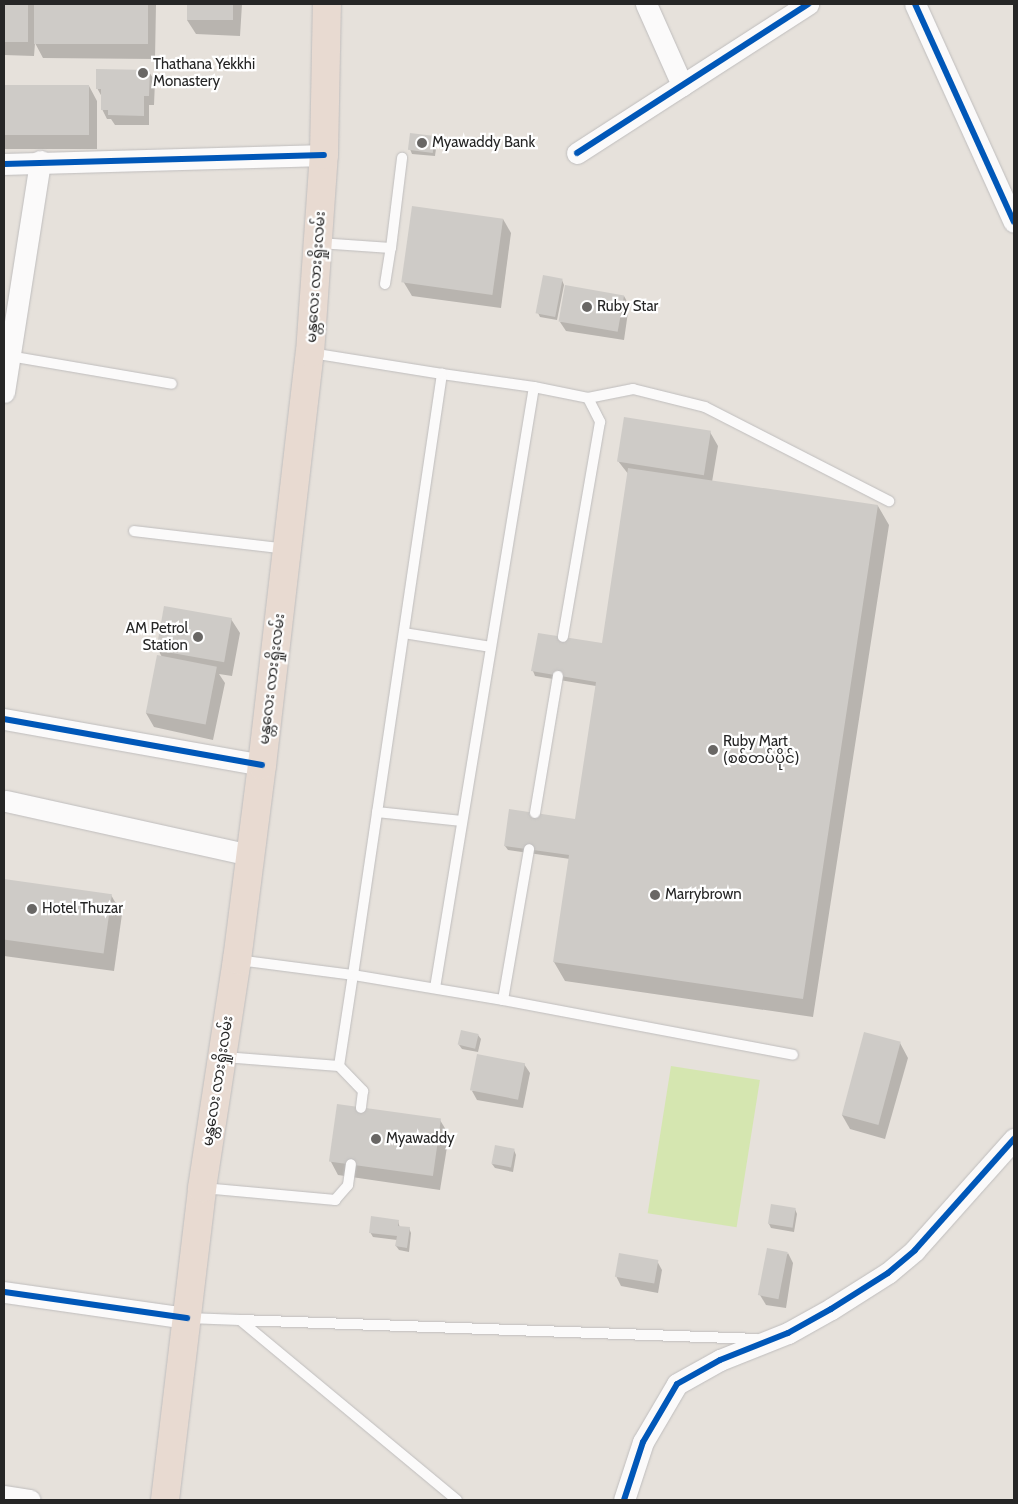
<!DOCTYPE html>
<html>
<head>
<meta charset="utf-8">
<style>
	body { margin:0 }
	#map { position:relative; width:1018px; height:1504px; overflow:hidden; background:#e6e1db; font-family:Cabin,"Noto Sans Myanmar",sans-serif }
	div>[style] { position:absolute }
	[style*='--x'] { left:calc(var(--x)*1px); top:calc(var(--y)*1px); width:calc(var(--w)*1px); rotate:calc(var(--a)*1deg) }
	.pitch>* { inset:0; background:#d5e6b0; transform-origin:0 0 }
	.shadow>* { inset:0; background:#0003 }
	.building>* { inset:0; background:#cecbc7; transform-origin:0 0 }
	.roads { filter:drop-shadow(0 0 1px #bfbdbd) drop-shadow(0 0 1px #bfbdbd) }
	.lane>* { height:10px; margin:-5px; padding:0 5px; transform-origin:5px; border-radius:5px; background:#fbfafa }
	.street>* { height:21px; margin:-10.5px; padding:0 10.5px; transform-origin:10.5px; border-radius:10.5px; background:#fbfafa }
	.highway>* { height:28px; margin:-14px; padding:0 14px; transform-origin:14px; border-radius:14px; background:#e8dad1 }
	.cycleway>* { height:6px; margin:-3px; padding:0 3px; transform-origin:3px; border-radius:3px; background:#0057b8 }
	.dots>* { width:14px; height:14px; translate:-50% -50%; box-sizing:border-box; border:2px solid #fff; border-radius:50% }
	span { translate:-50% -50%; white-space:nowrap; text-align:center; line-height:1.15; -webkit-text-stroke:4.5px #fff; paint-order:stroke }
	.poi-label { font-size:15px; color:#262626 }
	.left { translate:0 -50%; text-align:left }
	.right { translate:-100% -50%; text-align:right }
	.street-label { font-size:15px; color:#262626 }
	.frame { position:absolute; inset:0; border:5px solid #262626; pointer-events:none }
</style>
</head>
<body>
<div id="map">
	<div class="pitch">
		<div style="left:671px;top:1066px;width:90px;height:149px;rotate:9deg"></div>
	</div>
	<div class="shadow">
		<div style="clip-path:polygon(4px 4px,156px 4px,155px 59px,43px 58px,35px 43px,34px 56px,4px 55px)"></div>
		<div style="clip-path:polygon(188px 4px,242px 4px,240px 36px,196px 34px,187px 20px)"></div>
		<div style="clip-path:polygon(149px 72px,155px 81px,154px 105px,149px 105px,149px 125px,115px 125px,111px 119px,107px 119px,102px 109px,102px 97px,97px 88px)"></div>
		<div style="clip-path:polygon(4px 86px,89px 86px,97px 101px,97px 149px,4px 149px)"></div>
		<div style="clip-path:polygon(435px 137px,437px 141px,435px 156px,412px 154px,410px 149px)"></div>
		<div style="clip-path:polygon(503px 219px,511px 233px,501px 308px,412px 296px,403px 281px)"></div>
		<div style="clip-path:polygon(562px 280px,564px 285px,557px 320px,540px 317px,538px 313px)"></div>
		<div style="clip-path:polygon(624px 296px,629px 305px,624px 340px,566px 331px,560px 322px)"></div>
		<div style="clip-path:polygon(710px 432px,718px 446px,712px 482px,878px 506px,889px 525px,813px 1017px,565px 981px,554px 962px,570px 859px,508px 850px,505px 846px,576px 823px,596px 686px,535px 676px,533px 671px,603px 645px,629px 475px,618px 461px)"></div>
		<div style="clip-path:polygon(231px 619px,240px 633px,232px 676px,219px 674px,225px 683px,213px 740px,154px 727px,146px 713px,162px 657px,158px 650px)"></div>
		<div style="clip-path:polygon(4px 880px,111px 895px,122px 914px,114px 971px,4px 956px)"></div>
		<div style="clip-path:polygon(478px 1035px,481px 1039px,478px 1052px,462px 1049px,459px 1045px)"></div>
		<div style="clip-path:polygon(900px 1043px,908px 1058px,885px 1139px,850px 1129px,842px 1115px)"></div>
		<div style="clip-path:polygon(524px 1064px,530px 1073px,523px 1108px,477px 1100px,472px 1091px)"></div>
		<div style="clip-path:polygon(440px 1120px,449px 1135px,440px 1190px,338px 1175px,330px 1160px)"></div>
		<div style="clip-path:polygon(514px 1150px,516px 1155px,513px 1172px,495px 1168px,492px 1164px)"></div>
		<div style="clip-path:polygon(795px 1209px,797px 1214px,794px 1232px,771px 1228px,769px 1224px)"></div>
		<div style="clip-path:polygon(398px 1221px,400px 1228px,409px 1228px,411px 1233px,409px 1252px,399px 1250px,396px 1246px,397px 1240px,373px 1237px,370px 1232px)"></div>
		<div style="clip-path:polygon(788px 1253px,793px 1263px,786px 1308px,766px 1305px,760px 1295px)"></div>
		<div style="clip-path:polygon(657px 1261px,662px 1270px,658px 1293px,621px 1286px,616px 1276px)"></div>
	</div>
	<div class="building">
		<div style="left:4px;top:4px;width:24px;height:38px"></div>
		<div style="left:34px;top:4px;width:114px;height:40px"></div>
		<div style="left:187px;top:4px;width:46px;height:16px"></div>
		<div style="clip-path:polygon(96px 69px,150px 70px,149px 96px,144px 96px,144px 116px,108px 115px,108px 110px,101px 110px,101px 89px,96px 89px)"></div>
		<div style="left:4px;top:85px;width:85px;height:50px"></div>
		<div style="left:410px;top:133px;width:25px;height:17px;rotate:7deg"></div>
		<div style="left:412px;top:206px;width:92px;height:77px;rotate:8deg"></div>
		<div style="left:543px;top:275px;width:20px;height:39px;rotate:11deg"></div>
		<div style="left:565px;top:285px;width:60px;height:37px;rotate:10deg"></div>
		<div style="left:624px;top:417px;width:88px;height:45px;rotate:9deg"></div>
		<div style="clip-path:polygon(628px 468px,878px 505px,803px 999px,553px 962px,569px 855px,504px 846px,509px 809px,575px 819px,596px 682px,531px 671px,538px 633px,602px 643px)"></div>
		<div style="left:164px;top:606px;width:69px;height:45px;rotate:10deg"></div>
		<div style="left:157px;top:655px;width:61px;height:59px;rotate:11deg"></div>
		<div style="left:4px;top:879px;width:109px;height:60px;rotate:8deg"></div>
		<div style="left:461px;top:1030px;width:18px;height:15px;rotate:13deg"></div>
		<div style="left:864px;top:1032px;width:38px;height:86px;rotate:15deg"></div>
		<div style="left:477px;top:1054px;width:49px;height:37px;rotate:11deg"></div>
		<div style="left:337px;top:1104px;width:105px;height:58px;rotate:8deg"></div>
		<div style="left:495px;top:1145px;width:20px;height:19px;rotate:11deg"></div>
		<div style="left:771px;top:1204px;width:25px;height:20px;rotate:9deg"></div>
		<div style="clip-path:polygon(371px 1216px,399px 1220px,398px 1226px,410px 1227px,407px 1248px,395px 1246px,397px 1236px,369px 1233px)"></div>
		<div style="left:767px;top:1248px;width:21px;height:48px;rotate:11deg"></div>
		<div style="left:619px;top:1253px;width:40px;height:24px;rotate:10deg"></div>
	</div>
	<div class="roads">
		<div class="lane">
			<div style="--x:319;--y:243;--w:72;--a:4"></div>
			<div style="--x:391;--y:248;--w:91;--a:-83"></div>
			<div style="--x:385;--y:284;--w:36;--a:-81"></div>
			<div style="--x:9;--y:356;--w:165;--a:9.7"></div>
			<div style="--x:442;--y:374;--w:93;--a:8"></div>
			<div style="--x:534;--y:387;--w:55;--a:11.5"></div>
			<div style="--x:588;--y:398;--w:27;--a:63"></div>
			<div style="--x:600;--y:422;--w:218;--a:99.8"></div>
			<div style="--x:588;--y:398;--w:46;--a:-11.3"></div>
			<div style="--x:633;--y:389;--w:74;--a:14"></div>
			<div style="--x:705;--y:407;--w:207;--a:27.1"></div>
			<div style="--x:134;--y:531;--w:154;--a:6.7"></div>
			<div style="--x:404;--y:633;--w:88;--a:9.1"></div>
			<div style="--x:377;--y:812;--w:85;--a:6"></div>
			<div style="--x:535;--y:813;--w:139;--a:-80.5"></div>
			<div style="--x:238;--y:960;--w:116;--a:7.4"></div>
			<div style="--x:353;--y:975;--w:608;--a:-81.58"></div>
			<div style="--x:442;--y:374;--w:133;--a:-170.9"></div>
			<div style="--x:435;--y:988;--w:609;--a:-80.65"></div>
			<div style="--x:503;--y:1000;--w:153;--a:-80.2"></div>
			<div style="--x:224;--y:1057;--w:115;--a:4.5"></div>
			<div style="--x:339;--y:1066;--w:35;--a:46"></div>
			<div style="--x:363;--y:1091;--w:17;--a:97"></div>
			<div style="--x:339;--y:1066;--w:92;--a:-81.3"></div>
			<div style="--x:353;--y:975;--w:152;--a:9.5"></div>
			<div style="--x:503;--y:1000;--w:295;--a:10.7"></div>
			<div style="--x:203;--y:1188;--w:133;--a:5.2"></div>
			<div style="--x:335;--y:1200;--w:20;--a:-49"></div>
			<div style="--x:348;--y:1185;--w:21;--a:-82"></div>
			<div style="--x:188;--y:1318;--w:52;--a:2.2"></div>
			<div style="--x:240;--y:1320;--w:282;--a:39.7"></div>
			<div style="--x:240;--y:1320;--w:517;--a:2.1"></div>
		</div>
		<div class="street">
			<div style="--x:646;--y:4;--w:89;--a:66"></div>
			<div style="--x:915;--y:4;--w:239;--a:65.6"></div>
			<div style="--x:577;--y:153;--w:275;--a:-32.8"></div>
			<div style="--x:4;--y:164;--w:320;--a:-1.6"></div>
			<div style="--x:4;--y:392;--w:234;--a:-81.1"></div>
			<div style="--x:4;--y:719;--w:262;--a:10.1"></div>
			<div style="--x:6;--y:801;--w:250;--a:12.5"></div>
			<div style="--x:4;--y:1292;--w:185;--a:8.1"></div>
			<div style="--x:4;--y:1496;--w:26;--a:9"></div>
			<div style="--x:624;--y:1500;--w:61;--a:-71.9"></div>
			<div style="--x:643;--y:1442;--w:67;--a:-59.6"></div>
			<div style="--x:677;--y:1384;--w:49;--a:-29.2"></div>
			<div style="--x:720;--y:1360;--w:73;--a:-21.7"></div>
			<div style="--x:788;--y:1333;--w:49;--a:-29.2"></div>
			<div style="--x:831;--y:1309;--w:67;--a:-32.3"></div>
			<div style="--x:888;--y:1273;--w:35;--a:-40"></div>
			<div style="--x:915;--y:1250;--w:149;--a:-48.3"></div>
		</div>
		<div class="highway">
			<div style="--x:165;--y:1500;--w:314;--a:-83.2"></div>
			<div style="--x:202;--y:1188;--w:231;--a:-81.3"></div>
			<div style="--x:237;--y:960;--w:197;--a:-82.7"></div>
			<div style="--x:262;--y:765;--w:415;--a:-83.4"></div>
			<div style="--x:310;--y:353;--w:198;--a:-86"></div>
			<div style="--x:324;--y:155;--w:151;--a:-88.9"></div>
		</div>
	</div>
	<div class="cycleway">
		<div style="--x:915;--y:4;--w:239;--a:65.6"></div>
		<div style="--x:577;--y:153;--w:275;--a:-32.8"></div>
		<div style="--x:4;--y:164;--w:320;--a:-1.6"></div>
		<div style="--x:4;--y:719;--w:262;--a:10.1"></div>
		<div style="--x:4;--y:1292;--w:185;--a:8.1"></div>
		<div style="--x:624;--y:1500;--w:61;--a:-71.9"></div>
		<div style="--x:643;--y:1442;--w:67;--a:-59.6"></div>
		<div style="--x:677;--y:1384;--w:49;--a:-29.2"></div>
		<div style="--x:720;--y:1360;--w:73;--a:-21.7"></div>
		<div style="--x:788;--y:1333;--w:49;--a:-29.2"></div>
		<div style="--x:831;--y:1309;--w:67;--a:-32.3"></div>
		<div style="--x:888;--y:1273;--w:35;--a:-40"></div>
		<div style="--x:915;--y:1250;--w:149;--a:-48.3"></div>
	</div>
	<div class="dots">
		<div style="left:143px;top:73px;background:#696765"></div>
		<div style="left:422px;top:143px;background:#696765"></div>
		<div style="left:587px;top:307px;background:#696765"></div>
		<div style="left:198px;top:637px;background:#696765"></div>
		<div style="left:713px;top:750px;background:#696765"></div>
		<div style="left:655px;top:895px;background:#696765"></div>
		<div style="left:32px;top:909px;background:#696765"></div>
		<div style="left:376px;top:1139px;background:#696765"></div>
	</div>
	<div class="poi-label">
		<span class="left" style="left:153px;top:73px">Thathana Yekkhi<br>Monastery</span>
		<span class="left" style="left:432px;top:143px">Myawaddy Bank</span>
		<span class="left" style="left:597px;top:307px">Ruby Star</span>
		<span class="right" style="left:188px;top:637px">AM Petrol<br>Station</span>
		<span class="left" style="left:723px;top:750px">Ruby Mart<br>(စစ်တပ်ပိုင်)</span>
		<span class="left" style="left:665px;top:895px">Marrybrown</span>
		<span class="left" style="left:42px;top:909px">Hotel Thuzar</span>
		<span class="left" style="left:386px;top:1139px">Myawaddy</span>
	</div>
	<div class="street-label">
		<span style="left:316px;top:277px;rotate:-86deg">မန္တလေး လားရှိုးလမ်း</span>
		<span style="left:272px;top:679px;rotate:-83deg">မန္တလေး လားရှိုးလမ်း</span>
		<span style="left:218px;top:1081px;rotate:-81deg">မန္တလေး လားရှိုးလမ်း</span>
	</div>
	<div class="frame"></div>
</div>
</body>
</html>
